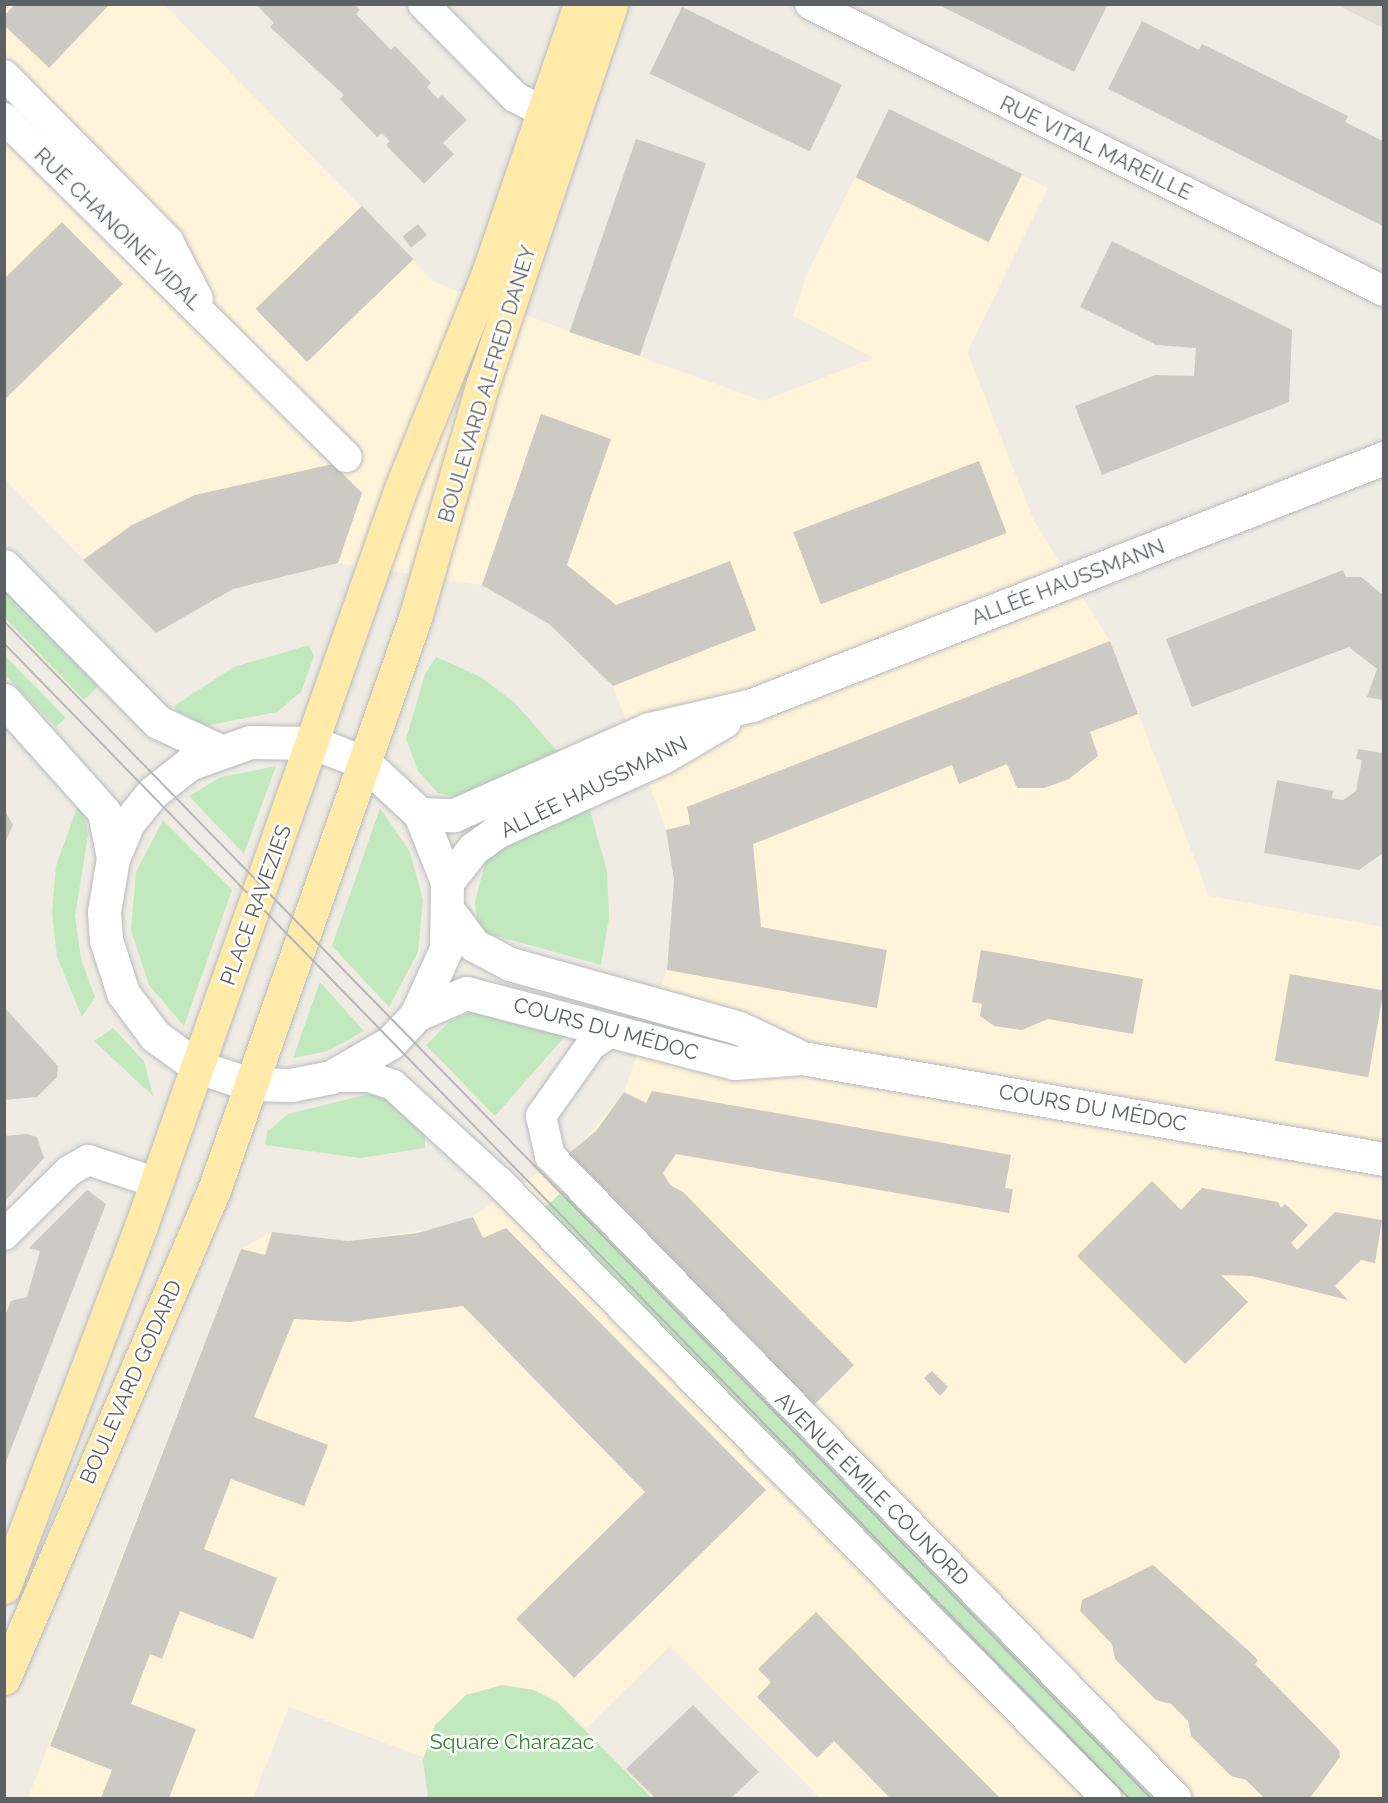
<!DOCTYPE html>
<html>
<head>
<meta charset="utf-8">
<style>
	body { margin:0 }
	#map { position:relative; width:1388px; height:1803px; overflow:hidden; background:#f0ece4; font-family:Raleway,sans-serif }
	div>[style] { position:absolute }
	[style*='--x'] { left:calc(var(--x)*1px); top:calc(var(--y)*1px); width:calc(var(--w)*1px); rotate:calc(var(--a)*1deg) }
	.commercial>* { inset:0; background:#fff3d9 }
	.education>* { inset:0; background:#e2ded4 }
	.green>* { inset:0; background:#c2e9be; transform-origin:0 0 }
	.building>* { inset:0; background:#cdc9c3; transform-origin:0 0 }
	.roads { filter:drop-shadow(0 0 2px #b6babf) drop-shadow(0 0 2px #b6babf) }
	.street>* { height:30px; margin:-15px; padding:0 15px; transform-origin:15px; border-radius:15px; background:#fff }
	.secondary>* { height:33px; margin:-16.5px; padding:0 16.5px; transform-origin:16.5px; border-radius:16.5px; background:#fff }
	.primary>* { height:33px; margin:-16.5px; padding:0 16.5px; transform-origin:16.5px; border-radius:16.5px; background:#ffeaa9 }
	.tram>* { height:1.5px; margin:-0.75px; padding:0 0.75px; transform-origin:0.75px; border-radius:0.75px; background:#b5b6b7 }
	span { translate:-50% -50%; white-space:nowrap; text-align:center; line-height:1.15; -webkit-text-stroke:5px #fff; paint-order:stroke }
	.street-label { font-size:21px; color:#5c6166 }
	.park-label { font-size:21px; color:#30832d }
	.frame { position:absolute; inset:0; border:6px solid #5c6166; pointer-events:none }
</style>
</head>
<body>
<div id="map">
	<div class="commercial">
		<div style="clip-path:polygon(5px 5px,165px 5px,434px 282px,763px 401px,874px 358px,793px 316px,806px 276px,889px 109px,1048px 188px,967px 352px,1034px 521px,1110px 641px,1209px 896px,1383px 927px,1383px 1798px,820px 1798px,670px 1646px,586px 1728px,555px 1699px,532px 1690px,426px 1758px,289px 1707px,253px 1798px,28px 1798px,241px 1249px,272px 1232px,348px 1241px,441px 1228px,473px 1216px,578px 1147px,624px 1092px,667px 970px,674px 881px,666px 830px,613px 686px,549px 624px,504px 596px,482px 585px,338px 563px,233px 589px,156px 633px,5px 479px)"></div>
	</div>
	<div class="education">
		<div style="clip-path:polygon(1337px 5px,1383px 5px,1383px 28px)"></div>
	</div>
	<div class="green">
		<div style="left:4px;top:588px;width:136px;height:20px;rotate:46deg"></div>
		<div style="clip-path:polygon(309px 645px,314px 656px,301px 692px,277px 712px,205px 726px,176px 710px,174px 706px,234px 667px)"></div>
		<div style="clip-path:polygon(4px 655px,66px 718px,56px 727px,5px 675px)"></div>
		<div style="clip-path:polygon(436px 657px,479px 676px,515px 703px,558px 752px,457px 797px,438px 793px,418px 771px,406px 739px,425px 674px)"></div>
		<div style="clip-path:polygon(276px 766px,244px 854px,189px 796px,221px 777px)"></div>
		<div style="clip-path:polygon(78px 805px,83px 807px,88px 835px,75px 916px,81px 959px,95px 997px,82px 1017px,57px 957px,52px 913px,56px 866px)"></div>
		<div style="clip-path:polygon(589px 807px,607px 871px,609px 918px,601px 965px,486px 933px,477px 920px,475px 902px,486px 859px,503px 845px)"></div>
		<div style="clip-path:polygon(380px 808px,410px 852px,423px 900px,418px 952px,389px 1007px,332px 946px)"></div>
		<div style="clip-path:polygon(163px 820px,232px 890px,184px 1026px,149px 985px,131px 930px,136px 872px)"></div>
		<div style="clip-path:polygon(320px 982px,364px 1031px,328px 1051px,293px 1058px)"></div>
		<div style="clip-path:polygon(474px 1011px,567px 1034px,495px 1116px,426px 1045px,450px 1021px)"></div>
		<div style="clip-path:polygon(113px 1028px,144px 1061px,153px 1096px,94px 1041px)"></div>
		<div style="clip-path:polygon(369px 1094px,390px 1100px,425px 1132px,425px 1148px,360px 1158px,265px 1145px,267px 1132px,288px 1114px)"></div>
		<div style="left:563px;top:1190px;width:853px;height:29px;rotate:45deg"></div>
		<div style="clip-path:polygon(502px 1685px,534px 1690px,558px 1703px,652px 1798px,428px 1798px,423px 1760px,435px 1725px,466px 1695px)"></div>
	</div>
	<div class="building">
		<div style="clip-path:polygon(15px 4px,110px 4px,49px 68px,4px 25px,4px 16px)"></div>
		<div style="clip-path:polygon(256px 4px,354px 4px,360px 10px,356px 14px,391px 50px,395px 46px,431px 83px,427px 87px,438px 99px,442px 95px,467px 120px,443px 143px,454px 154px,424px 184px,386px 145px,390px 141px,382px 133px,377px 137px,340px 99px,344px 95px,270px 27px,274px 23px)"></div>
		<div style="clip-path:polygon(937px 4px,1108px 4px,1074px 72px)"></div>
		<div style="left:682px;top:7px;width:178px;height:74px;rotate:26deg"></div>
		<div style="clip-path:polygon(1142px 21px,1199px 50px,1202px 44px,1348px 116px,1345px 122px,1383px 141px,1383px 226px,1108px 89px)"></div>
		<div style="left:889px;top:109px;width:148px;height:76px;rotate:26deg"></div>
		<div style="left:636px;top:139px;width:74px;height:204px;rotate:19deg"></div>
		<div style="left:362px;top:206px;width:74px;height:148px;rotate:46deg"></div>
		<div style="clip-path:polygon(62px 222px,123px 284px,4px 400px,4px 279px)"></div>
		<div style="left:418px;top:224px;width:14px;height:20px;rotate:51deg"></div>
		<div style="clip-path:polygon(1112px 241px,1292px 330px,1289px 402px,1102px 475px,1075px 406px,1155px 375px,1194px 376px,1196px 348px,1156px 345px,1080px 307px)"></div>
		<div style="clip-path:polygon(541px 414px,611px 439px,567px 565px,616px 605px,730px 561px,756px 630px,613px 686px,549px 624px,482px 585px)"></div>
		<div style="left:979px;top:461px;width:77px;height:199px;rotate:69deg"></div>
		<div style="clip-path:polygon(333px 464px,362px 493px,338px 563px,233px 589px,156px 633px,83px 560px,132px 525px,195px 495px)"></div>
		<div style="clip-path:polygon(1343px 570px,1346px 577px,1361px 577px,1383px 595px,1383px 700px,1367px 697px,1377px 669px,1349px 647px,1192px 707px,1166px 639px)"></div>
		<div style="clip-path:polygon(1110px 641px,1138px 714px,1090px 732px,1098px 756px,1069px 779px,1044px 788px,1017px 788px,1007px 764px,959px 784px,952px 765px,753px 844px,761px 927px,887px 950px,877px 1008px,667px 970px,674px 880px,666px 830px,690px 824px,687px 807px)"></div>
		<div style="clip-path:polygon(1358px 749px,1383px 753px,1383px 853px,1359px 870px,1264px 853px,1277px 780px,1333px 791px,1332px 798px,1343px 800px,1356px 791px,1362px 760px,1356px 759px)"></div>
		<div style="clip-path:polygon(4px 809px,13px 825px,4px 845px)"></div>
		<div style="clip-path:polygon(981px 950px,1143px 979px,1133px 1034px,1048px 1019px,1022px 1030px,994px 1026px,980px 1016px,982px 1004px,972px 1002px)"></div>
		<div style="left:1290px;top:974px;width:95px;height:88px;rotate:10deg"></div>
		<div style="clip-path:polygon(4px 1007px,58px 1066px,57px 1077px,37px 1097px,4px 1100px)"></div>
		<div style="clip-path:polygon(652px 1091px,1011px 1155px,1005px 1188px,1013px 1189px,1009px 1213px,676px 1154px,663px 1173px,670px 1185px,683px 1192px,854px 1365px,814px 1405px,568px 1154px,596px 1131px,624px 1092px,646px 1103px)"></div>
		<div style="clip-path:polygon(27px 1134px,37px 1137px,44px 1158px,4px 1202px,4px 1136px)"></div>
		<div style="clip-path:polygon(1152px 1181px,1181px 1210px,1202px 1188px,1278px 1202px,1281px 1208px,1285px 1204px,1308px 1225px,1291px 1243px,1297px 1250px,1335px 1212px,1382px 1220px,1375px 1263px,1361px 1260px,1335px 1286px,1348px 1300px,1252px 1276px,1221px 1275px,1248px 1302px,1185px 1364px,1077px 1256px)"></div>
		<div style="clip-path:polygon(87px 1190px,106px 1204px,4px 1467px,4px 1318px,11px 1301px,27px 1297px,40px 1251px,29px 1248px)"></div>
		<div style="clip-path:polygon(473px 1217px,483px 1238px,506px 1228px,766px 1490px,574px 1678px,516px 1619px,645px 1492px,463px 1306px,350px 1322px,294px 1319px,254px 1417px,328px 1445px,304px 1506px,231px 1479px,204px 1549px,277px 1578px,253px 1639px,180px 1611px,162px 1659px,150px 1654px,131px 1704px,196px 1729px,169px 1798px,101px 1798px,112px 1770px,50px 1746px,241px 1249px,265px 1255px,272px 1232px,348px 1241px,418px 1233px)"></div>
		<div style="clip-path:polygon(932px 1371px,948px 1387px,940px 1396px,924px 1378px)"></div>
		<div style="clip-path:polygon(1153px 1565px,1251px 1653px,1258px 1660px,1255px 1664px,1339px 1750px,1340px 1757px,1310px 1798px,1264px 1798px,1246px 1780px,1231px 1776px,1191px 1736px,1188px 1721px,1171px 1704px,1156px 1700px,1115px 1659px,1112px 1644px,1080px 1611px,1082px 1600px)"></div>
		<div style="clip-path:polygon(816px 1612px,889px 1687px,1000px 1798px,890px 1798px,834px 1741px,817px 1758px,757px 1697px,771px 1682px,758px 1669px)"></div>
		<div style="clip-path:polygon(693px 1705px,759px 1772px,731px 1798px,655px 1798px,626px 1769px)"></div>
	</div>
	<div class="roads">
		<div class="street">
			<div style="--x:423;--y:4;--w:131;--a:45.3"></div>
			<div style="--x:515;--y:97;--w:32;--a:28"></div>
			<div style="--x:810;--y:4;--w:642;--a:26.57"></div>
			<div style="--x:4;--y:75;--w:233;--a:45.3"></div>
			<div style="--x:168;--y:241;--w:65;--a:62.7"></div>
			<div style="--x:4;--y:118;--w:482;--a:44.7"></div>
			<div style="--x:609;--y:1033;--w:22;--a:146"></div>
			<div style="--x:591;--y:1045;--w:87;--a:125.2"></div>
			<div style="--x:541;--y:1116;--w:41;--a:77.3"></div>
			<div style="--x:550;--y:1156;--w:897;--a:45.72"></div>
			<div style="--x:331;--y:1077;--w:38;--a:0"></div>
			<div style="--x:369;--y:1077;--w:25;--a:18"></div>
			<div style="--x:393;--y:1085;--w:144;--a:42.5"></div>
			<div style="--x:499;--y:1182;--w:865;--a:45.42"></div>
			<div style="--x:4;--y:1235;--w:91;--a:-44.6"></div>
			<div style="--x:69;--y:1171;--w:22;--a:-30"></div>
			<div style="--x:88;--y:1160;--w:71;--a:18.2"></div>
		</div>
		<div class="secondary">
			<div style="--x:4;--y:566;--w:219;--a:45.4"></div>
			<div style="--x:158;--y:722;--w:66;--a:25"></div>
			<div style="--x:4;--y:700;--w:150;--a:48.2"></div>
			<div style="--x:104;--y:812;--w:47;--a:78.9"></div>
			<div style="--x:420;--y:814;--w:34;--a:2"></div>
			<div style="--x:454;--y:815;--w:213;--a:-23.8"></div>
			<div style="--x:649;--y:729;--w:106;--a:-13.1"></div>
			<div style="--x:752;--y:705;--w:679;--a:-21.35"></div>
			<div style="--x:447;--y:882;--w:42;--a:-51.8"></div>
			<div style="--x:473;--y:849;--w:29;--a:-36"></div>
			<div style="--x:496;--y:832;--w:181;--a:-24.2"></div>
			<div style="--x:661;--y:758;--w:73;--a:-30.4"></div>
			<div style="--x:450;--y:913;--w:40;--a:53"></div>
			<div style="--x:474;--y:945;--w:41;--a:27.8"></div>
			<div style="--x:510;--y:964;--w:238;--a:15.6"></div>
			<div style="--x:739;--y:1028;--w:68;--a:25.4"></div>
			<div style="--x:416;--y:1015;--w:72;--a:-65.6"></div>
			<div style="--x:446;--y:949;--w:67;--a:-89.1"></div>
			<div style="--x:447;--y:882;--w:73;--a:-111.7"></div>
			<div style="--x:420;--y:814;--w:75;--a:-137.2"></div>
			<div style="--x:365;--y:763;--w:55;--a:-158.6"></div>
			<div style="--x:314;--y:743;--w:64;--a:-179.1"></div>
			<div style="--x:250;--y:742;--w:65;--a:160.2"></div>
			<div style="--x:189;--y:764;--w:47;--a:141.9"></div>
			<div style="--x:152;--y:793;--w:38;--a:129"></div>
			<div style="--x:128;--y:823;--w:38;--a:113"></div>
			<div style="--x:113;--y:858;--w:55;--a:99.5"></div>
			<div style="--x:104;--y:912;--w:28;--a:86"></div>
			<div style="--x:106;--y:940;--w:56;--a:72.2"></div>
			<div style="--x:123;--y:993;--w:54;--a:53.3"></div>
			<div style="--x:155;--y:1036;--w:53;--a:35.8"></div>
			<div style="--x:198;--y:1067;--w:55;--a:18.1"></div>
			<div style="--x:250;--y:1084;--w:41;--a:1.4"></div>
			<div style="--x:291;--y:1085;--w:41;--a:-11.3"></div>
			<div style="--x:331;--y:1077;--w:68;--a:-30"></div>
			<div style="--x:390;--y:1043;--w:38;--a:-47"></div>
			<div style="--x:416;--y:1015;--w:55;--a:-23.7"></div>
			<div style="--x:466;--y:993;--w:277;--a:14.6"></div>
			<div style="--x:734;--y:1063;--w:68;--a:-4.2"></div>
			<div style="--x:802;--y:1058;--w:591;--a:9.85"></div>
		</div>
		<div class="primary">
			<div style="--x:4;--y:1587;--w:386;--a:-69.2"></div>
			<div style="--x:141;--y:1226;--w:779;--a:-70.59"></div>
			<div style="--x:400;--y:491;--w:232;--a:-68"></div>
			<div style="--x:487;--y:276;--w:287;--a:-71.1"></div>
			<div style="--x:4;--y:1678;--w:531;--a:-66.72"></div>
			<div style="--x:214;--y:1190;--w:606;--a:-70.64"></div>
			<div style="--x:415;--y:618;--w:241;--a:-73.9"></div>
			<div style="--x:482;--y:386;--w:403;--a:-71.3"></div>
		</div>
	</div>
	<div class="tram">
		<div style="--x:4;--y:621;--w:1643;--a:45.74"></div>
		<div style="--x:4;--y:643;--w:1612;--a:45.75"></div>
	</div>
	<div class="street-label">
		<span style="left:1096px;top:148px;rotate:26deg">RUE VITAL MAREILLE</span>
		<span style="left:118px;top:229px;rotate:44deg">RUE CHANOINE VIDAL</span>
		<span style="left:487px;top:384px;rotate:-73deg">BOULEVARD ALFRED DANEY</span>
		<span style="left:1068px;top:582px;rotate:-21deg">ALLÉE HAUSSMANN</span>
		<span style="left:594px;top:787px;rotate:-26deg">ALLÉE HAUSSMANN</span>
		<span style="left:256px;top:905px;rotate:-70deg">PLACE RAVEZIES</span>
		<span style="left:606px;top:1029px;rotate:15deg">COURS DU MÉDOC</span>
		<span style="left:1093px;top:1108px;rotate:10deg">COURS DU MÉDOC</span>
		<span style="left:131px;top:1382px;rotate:-66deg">BOULEVARD GODARD</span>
		<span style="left:872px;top:1489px;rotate:45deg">AVENUE ÉMILE COUNORD</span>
	</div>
	<div class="park-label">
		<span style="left:512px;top:1742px">Square Charazac</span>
	</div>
	<div class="frame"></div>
</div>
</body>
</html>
